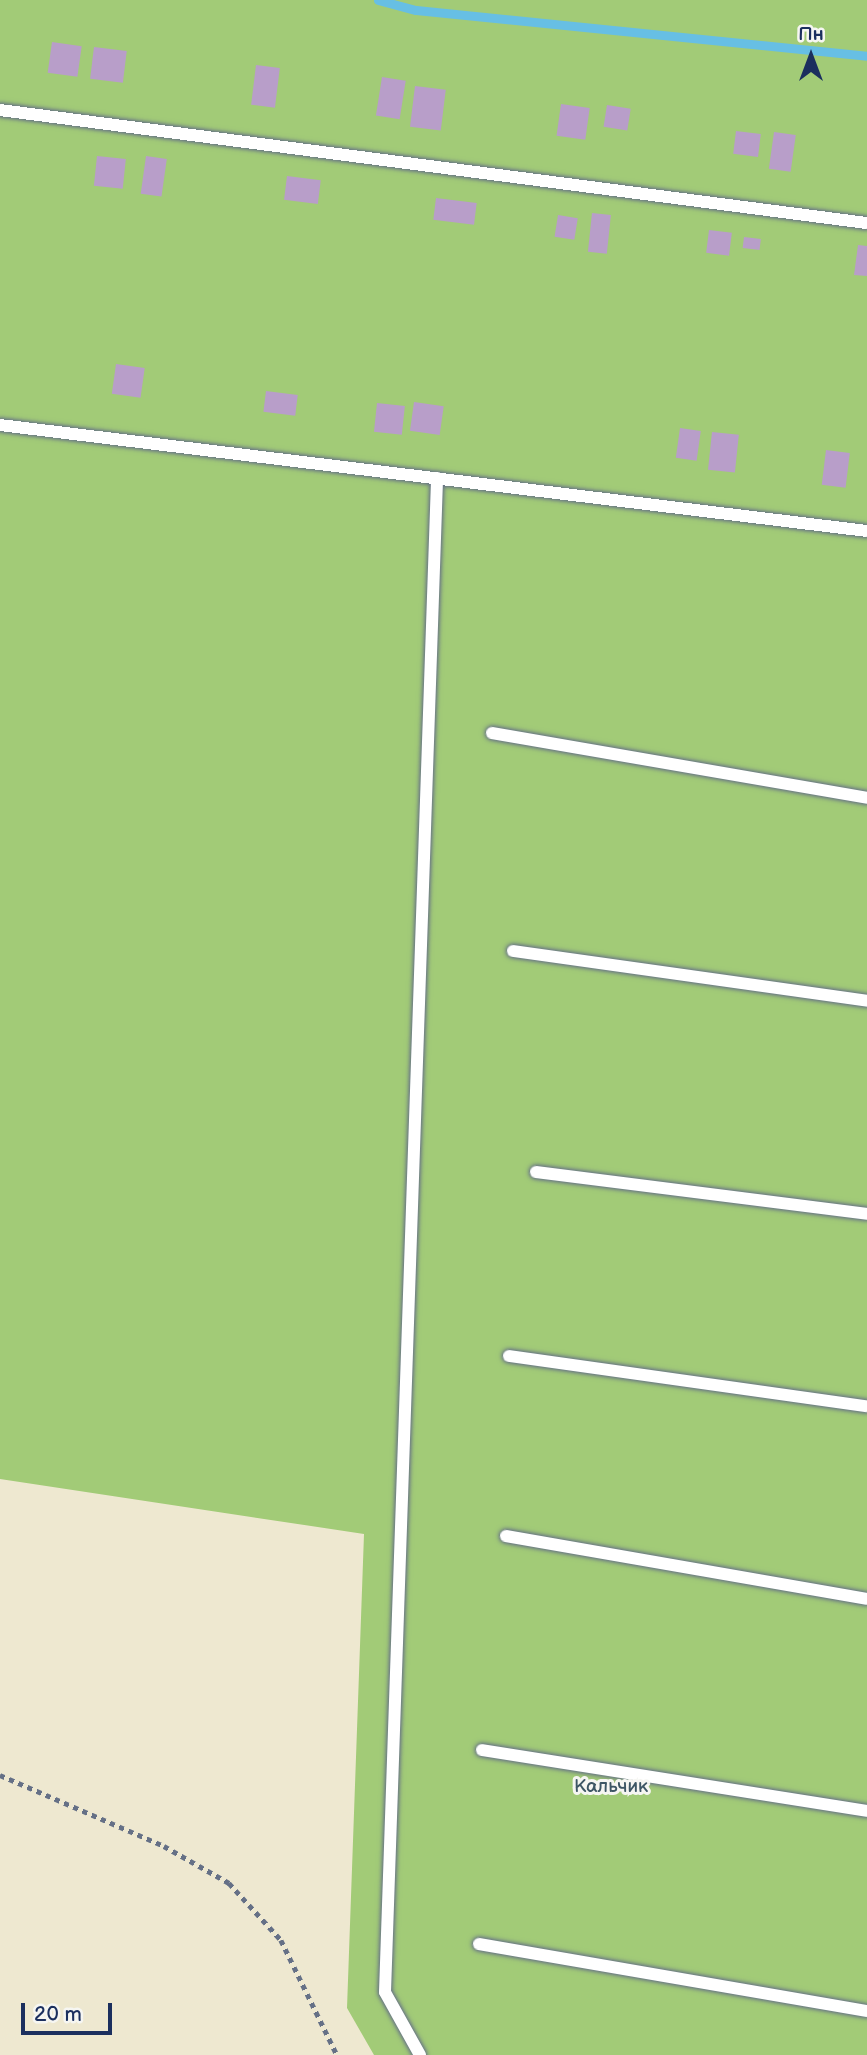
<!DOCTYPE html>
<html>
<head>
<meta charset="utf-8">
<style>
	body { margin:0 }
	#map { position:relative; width:867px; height:2055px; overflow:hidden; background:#eee8d0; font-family:"Balsamiq Sans",sans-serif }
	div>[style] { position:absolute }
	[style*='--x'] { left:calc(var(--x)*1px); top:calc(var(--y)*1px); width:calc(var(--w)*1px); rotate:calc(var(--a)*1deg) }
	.green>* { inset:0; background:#a2cb77 }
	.stream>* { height:9px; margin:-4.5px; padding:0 4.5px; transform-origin:4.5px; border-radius:4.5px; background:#67bfe4 }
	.building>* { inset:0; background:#b89ec9; transform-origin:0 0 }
	.path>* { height:4.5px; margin-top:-2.25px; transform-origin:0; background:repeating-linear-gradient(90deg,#657086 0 5px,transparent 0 10px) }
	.roads { filter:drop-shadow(0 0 2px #657086) drop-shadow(0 0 2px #657086) }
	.lane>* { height:12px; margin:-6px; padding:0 6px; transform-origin:6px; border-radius:6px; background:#fff }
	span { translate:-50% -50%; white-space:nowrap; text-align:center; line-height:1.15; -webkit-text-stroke:6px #f6f6f2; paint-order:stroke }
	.park-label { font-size:19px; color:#3d5664 }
	.north { position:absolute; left:776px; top:21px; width:70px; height:70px; -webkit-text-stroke:5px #f6f6f2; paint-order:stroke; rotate:0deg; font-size:19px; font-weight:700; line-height:28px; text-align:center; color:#1b2f5e }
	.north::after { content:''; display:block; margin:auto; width:24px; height:32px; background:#1b2f5e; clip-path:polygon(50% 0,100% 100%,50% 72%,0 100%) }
	.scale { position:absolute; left:21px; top:2003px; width:91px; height:32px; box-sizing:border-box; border:4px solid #1b2f5e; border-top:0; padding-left:9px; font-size:21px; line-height:24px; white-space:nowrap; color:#1b2f5e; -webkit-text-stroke:5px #f6f6f2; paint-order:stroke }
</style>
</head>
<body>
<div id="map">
	<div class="green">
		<div style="clip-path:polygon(0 0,867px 0,867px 2055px,374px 2055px,347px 2008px,364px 1534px,0 1479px)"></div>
	</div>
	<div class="stream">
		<div style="--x:378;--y:0;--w:39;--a:15"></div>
		<div style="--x:416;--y:10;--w:453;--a:5.8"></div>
	</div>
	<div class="building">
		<div style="left:52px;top:42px;width:30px;height:31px;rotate:8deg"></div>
		<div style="left:94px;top:47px;width:33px;height:32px;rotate:7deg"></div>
		<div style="left:256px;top:65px;width:24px;height:40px;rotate:7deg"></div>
		<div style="left:382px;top:77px;width:24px;height:39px;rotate:9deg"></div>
		<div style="left:415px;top:86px;width:31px;height:41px;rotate:7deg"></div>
		<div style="left:561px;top:104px;width:29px;height:32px;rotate:8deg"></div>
		<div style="left:607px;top:105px;width:24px;height:22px;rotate:9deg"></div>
		<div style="left:736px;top:131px;width:25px;height:23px;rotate:7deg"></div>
		<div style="left:774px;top:132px;width:22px;height:37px;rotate:8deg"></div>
		<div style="left:97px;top:156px;width:29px;height:30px;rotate:6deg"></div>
		<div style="left:146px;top:156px;width:21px;height:38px;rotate:8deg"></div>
		<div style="left:287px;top:176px;width:34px;height:24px;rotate:7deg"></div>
		<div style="left:436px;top:198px;width:41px;height:22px;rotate:7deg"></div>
		<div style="left:592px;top:213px;width:19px;height:39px;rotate:6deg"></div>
		<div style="left:558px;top:215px;width:20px;height:22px;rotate:9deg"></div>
		<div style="left:709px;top:230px;width:23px;height:23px;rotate:7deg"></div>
		<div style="left:744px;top:237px;width:17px;height:11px;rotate:7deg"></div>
		<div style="clip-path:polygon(858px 245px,867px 246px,867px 276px,854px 275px)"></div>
		<div style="left:116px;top:364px;width:29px;height:30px;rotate:8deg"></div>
		<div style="left:266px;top:391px;width:32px;height:21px;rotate:7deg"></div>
		<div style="left:414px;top:402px;width:30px;height:29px;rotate:8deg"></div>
		<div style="left:377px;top:403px;width:28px;height:29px;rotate:6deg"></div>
		<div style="left:680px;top:428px;width:21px;height:30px;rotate:8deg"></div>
		<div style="left:712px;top:432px;width:27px;height:38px;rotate:6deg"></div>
		<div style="left:826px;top:450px;width:24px;height:35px;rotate:7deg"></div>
	</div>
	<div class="path">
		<div style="--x:0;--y:1775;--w:179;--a:23.4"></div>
		<div style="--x:164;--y:1846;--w:75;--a:29.6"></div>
		<div style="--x:229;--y:1883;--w:77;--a:47.6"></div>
		<div style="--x:281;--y:1940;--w:128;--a:64"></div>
	</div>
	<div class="roads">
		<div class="lane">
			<div style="--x:0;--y:110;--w:874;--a:7.43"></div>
			<div style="--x:0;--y:425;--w:873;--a:6.97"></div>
			<div style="--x:492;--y:733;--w:381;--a:9.8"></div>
			<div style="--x:513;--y:951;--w:358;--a:8"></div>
			<div style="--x:536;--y:1172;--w:334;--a:7.2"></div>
			<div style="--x:509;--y:1356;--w:361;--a:8"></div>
			<div style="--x:506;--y:1536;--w:366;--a:9.9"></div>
			<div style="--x:482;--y:1750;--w:390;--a:9"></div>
			<div style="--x:479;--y:1944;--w:394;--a:9.8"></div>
			<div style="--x:420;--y:2055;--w:72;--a:-119.1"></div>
			<div style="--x:385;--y:1992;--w:1515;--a:-88.03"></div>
		</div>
	</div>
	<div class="park-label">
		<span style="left:611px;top:1787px">Кальчик</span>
	</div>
	<div class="north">Пн</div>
	<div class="scale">20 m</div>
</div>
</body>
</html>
